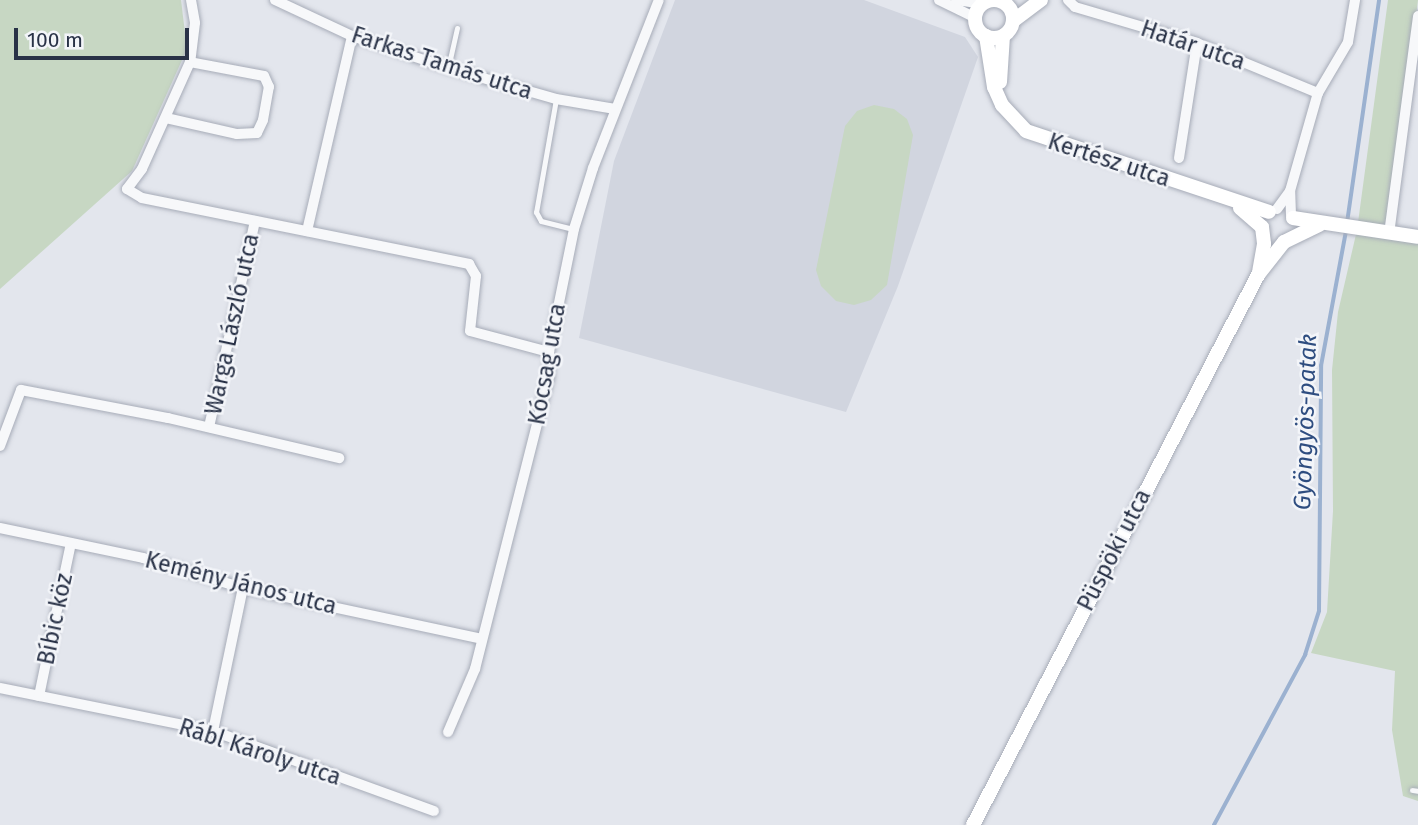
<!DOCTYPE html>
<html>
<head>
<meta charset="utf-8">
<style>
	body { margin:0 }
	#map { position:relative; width:1418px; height:825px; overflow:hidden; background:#e3e6ed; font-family:"Fira Sans",sans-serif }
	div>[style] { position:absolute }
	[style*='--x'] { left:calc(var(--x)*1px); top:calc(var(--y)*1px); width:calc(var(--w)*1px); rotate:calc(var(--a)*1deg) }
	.built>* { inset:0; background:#d1d5df }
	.green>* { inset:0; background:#c7d7c3 }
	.stream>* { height:3.5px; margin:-1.75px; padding:0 1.75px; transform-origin:1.75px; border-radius:1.75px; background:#9bb1d0 }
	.roads { filter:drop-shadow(0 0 2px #a7acb8) drop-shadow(0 0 2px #a7acb8) }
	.lane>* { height:5px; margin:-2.5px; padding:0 2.5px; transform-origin:2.5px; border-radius:2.5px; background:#f7f8fa }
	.street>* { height:10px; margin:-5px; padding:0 5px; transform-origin:5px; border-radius:5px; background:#f7f8fa }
	.secondary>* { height:14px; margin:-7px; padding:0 7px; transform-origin:7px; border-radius:7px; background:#fff }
	.secondary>.ring { margin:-7px; padding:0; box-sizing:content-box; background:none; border:14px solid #fff; border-radius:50% }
	span { translate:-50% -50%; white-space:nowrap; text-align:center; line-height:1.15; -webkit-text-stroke:5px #f3f5f9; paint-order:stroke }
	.street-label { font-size:23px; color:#293247 }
	.water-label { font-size:24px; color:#2e4d80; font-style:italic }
	.scale { position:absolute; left:14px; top:28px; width:175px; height:32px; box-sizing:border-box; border:4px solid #293247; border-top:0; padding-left:9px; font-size:21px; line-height:24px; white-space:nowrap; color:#293247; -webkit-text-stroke:5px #f3f5f9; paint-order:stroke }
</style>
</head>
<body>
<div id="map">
	<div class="built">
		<div style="clip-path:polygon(675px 0,864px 0,965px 37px,978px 57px,898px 286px,846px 412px,579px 338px,614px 161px)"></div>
	</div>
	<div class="green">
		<div style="clip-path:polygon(0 0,181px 0,187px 49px,132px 171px,0 289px)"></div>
		<div style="clip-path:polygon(1388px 0,1418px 0,1389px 233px,1418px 237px,1418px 801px,1403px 796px,1392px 730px,1395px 671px,1311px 653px,1327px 612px,1333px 511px,1332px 370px,1338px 312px,1357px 230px)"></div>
		<div style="clip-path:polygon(874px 105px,894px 109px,907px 119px,913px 135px,887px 285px,871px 300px,854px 305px,836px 301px,821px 286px,816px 270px,845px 126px,857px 111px)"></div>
	</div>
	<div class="stream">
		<div style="--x:1347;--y:223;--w:225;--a:-81.8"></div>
		<div style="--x:1214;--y:825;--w:193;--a:-61.8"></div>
		<div style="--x:1305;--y:655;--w:46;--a:-72.3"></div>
		<div style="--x:1319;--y:611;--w:245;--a:-89.5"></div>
		<div style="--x:1321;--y:366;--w:137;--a:-79.5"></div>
	</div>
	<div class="roads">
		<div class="lane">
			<div style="--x:448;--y:68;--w:41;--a:-77.3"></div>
			<div style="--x:556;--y:99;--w:115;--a:100"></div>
			<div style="--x:536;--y:212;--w:10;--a:61"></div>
			<div style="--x:541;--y:221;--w:34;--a:14"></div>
			<div style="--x:1412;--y:790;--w:6;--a:9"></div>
		</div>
		<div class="street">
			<div style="--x:191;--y:0;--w:23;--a:80"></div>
			<div style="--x:195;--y:23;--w:39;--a:97"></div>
			<div style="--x:190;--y:62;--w:117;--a:114.2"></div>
			<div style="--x:142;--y:169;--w:25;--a:127"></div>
			<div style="--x:127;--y:189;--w:17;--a:31"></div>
			<div style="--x:142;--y:198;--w:334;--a:11.4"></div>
			<div style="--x:469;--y:264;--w:14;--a:60"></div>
			<div style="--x:476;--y:276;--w:55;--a:96.2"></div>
			<div style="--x:470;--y:331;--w:82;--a:14.9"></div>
			<div style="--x:275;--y:0;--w:85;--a:25.1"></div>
			<div style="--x:352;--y:36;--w:101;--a:18.4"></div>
			<div style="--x:448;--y:68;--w:112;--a:16"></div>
			<div style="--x:556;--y:99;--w:60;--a:9.6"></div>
			<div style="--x:939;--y:0;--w:41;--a:25.9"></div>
			<div style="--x:956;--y:0;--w:27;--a:8"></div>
			<div style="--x:1068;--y:0;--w:10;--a:45"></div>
			<div style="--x:1075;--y:7;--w:127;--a:16.4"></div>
			<div style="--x:1197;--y:43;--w:131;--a:22.5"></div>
			<div style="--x:166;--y:118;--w:73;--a:12.7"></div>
			<div style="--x:237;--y:134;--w:20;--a:-3"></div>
			<div style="--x:257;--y:133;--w:14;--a:-65"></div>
			<div style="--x:263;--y:120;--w:34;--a:-80"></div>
			<div style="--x:269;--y:87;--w:12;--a:-114"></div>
			<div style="--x:264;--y:76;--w:75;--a:-169.3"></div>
			<div style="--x:1179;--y:158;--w:116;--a:-81.1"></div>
			<div style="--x:1277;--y:209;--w:22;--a:-54"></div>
			<div style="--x:1291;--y:215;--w:24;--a:-92"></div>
			<div style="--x:1290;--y:191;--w:102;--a:-74.1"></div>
			<div style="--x:1318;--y:93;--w:59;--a:-59.5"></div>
			<div style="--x:1348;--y:42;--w:43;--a:-80.5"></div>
			<div style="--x:307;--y:231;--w:200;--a:-77"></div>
			<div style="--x:1389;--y:234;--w:220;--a:-82.4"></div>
			<div style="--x:209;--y:427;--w:211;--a:-77.4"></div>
			<div style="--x:0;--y:446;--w:60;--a:-69.4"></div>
			<div style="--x:21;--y:390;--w:150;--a:10.8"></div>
			<div style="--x:168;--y:418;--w:176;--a:13.2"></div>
			<div style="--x:0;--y:528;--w:146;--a:11.8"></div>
			<div style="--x:143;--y:558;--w:104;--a:16.7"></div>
			<div style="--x:243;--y:588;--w:244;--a:12"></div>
			<div style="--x:0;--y:688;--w:217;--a:11.4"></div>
			<div style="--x:213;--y:731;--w:235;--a:19.9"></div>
			<div style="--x:39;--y:696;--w:156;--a:-78.2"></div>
			<div style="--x:213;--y:731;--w:146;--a:-78.2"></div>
			<div style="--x:448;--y:732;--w:69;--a:-66.8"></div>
			<div style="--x:475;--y:669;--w:302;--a:-75.8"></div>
			<div style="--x:549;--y:376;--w:24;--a:-90"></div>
			<div style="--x:549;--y:352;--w:126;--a:-78.5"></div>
			<div style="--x:574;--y:229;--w:64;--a:-72.7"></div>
			<div style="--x:593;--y:168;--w:180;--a:-68.6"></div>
		</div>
		<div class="secondary">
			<div class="ring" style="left:975px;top:0;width:24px;height:24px"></div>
			<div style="--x:1013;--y:21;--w:35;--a:-37"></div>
			<div style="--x:986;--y:36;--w:52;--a:81.1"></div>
			<div style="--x:994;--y:87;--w:20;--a:66"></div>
			<div style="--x:1002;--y:105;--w:35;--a:47"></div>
			<div style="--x:1026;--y:131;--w:256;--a:18.4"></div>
			<div style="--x:1000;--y:82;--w:46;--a:-86.3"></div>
			<div style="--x:1240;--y:208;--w:29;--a:41"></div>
			<div style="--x:1262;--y:227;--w:17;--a:83"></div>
			<div style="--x:1264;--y:244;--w:27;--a:100"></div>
			<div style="--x:1293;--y:218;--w:126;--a:8.6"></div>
			<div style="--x:973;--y:825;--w:619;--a:-62.61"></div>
			<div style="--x:1258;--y:275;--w:42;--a:-51.8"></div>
			<div style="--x:1284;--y:242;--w:39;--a:-26"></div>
		</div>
	</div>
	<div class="street-label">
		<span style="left:1193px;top:45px;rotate:19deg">Határ utca</span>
		<span style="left:442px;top:63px;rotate:18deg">Farkas Tamás utca</span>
		<span style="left:1109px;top:160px;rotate:18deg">Kertész utca</span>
		<span style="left:232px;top:324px;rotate:-78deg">Warga László utca</span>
		<span style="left:547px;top:364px;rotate:-80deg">Kócsag utca</span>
		<span style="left:1114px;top:550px;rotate:-63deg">Püspöki utca</span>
		<span style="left:241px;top:583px;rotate:14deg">Kemény János utca</span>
		<span style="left:55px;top:619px;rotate:-78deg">Bíbic köz</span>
		<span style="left:260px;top:752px;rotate:18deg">Rábl Károly utca</span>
	</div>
	<div class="water-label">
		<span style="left:1306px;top:422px;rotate:-88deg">Gyöngyös-patak</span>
	</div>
	<div class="scale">100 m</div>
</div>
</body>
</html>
